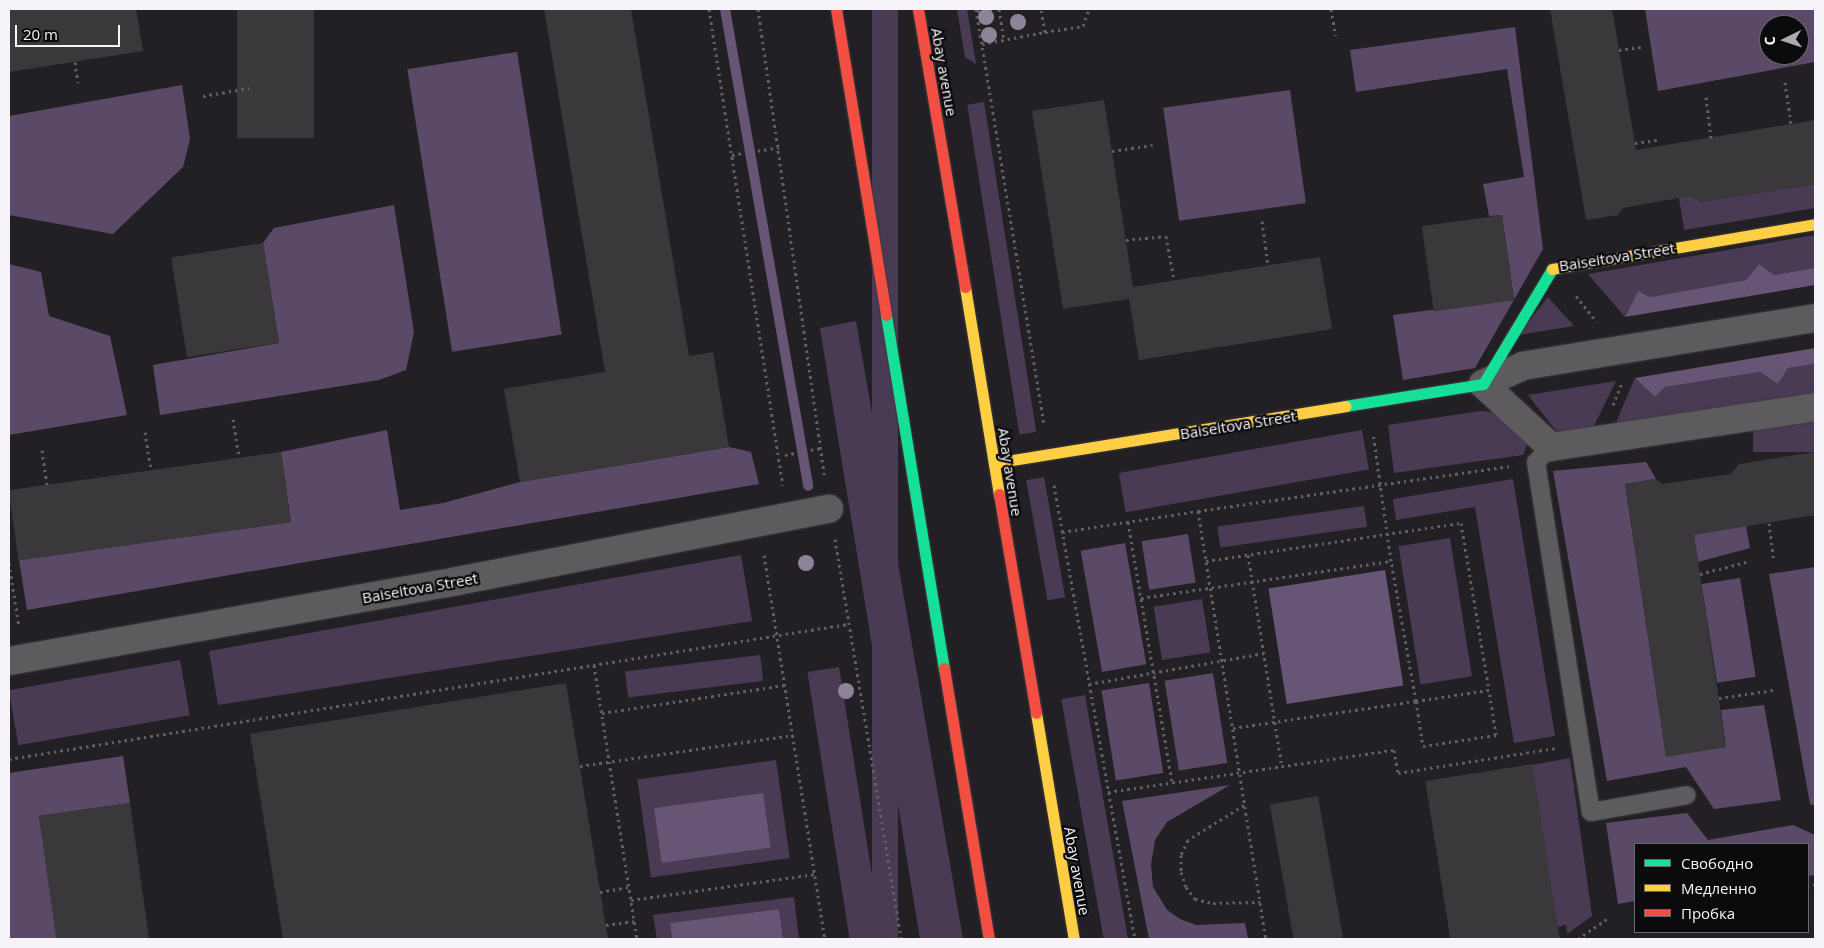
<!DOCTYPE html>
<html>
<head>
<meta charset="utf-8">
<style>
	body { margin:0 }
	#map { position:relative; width:1824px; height:948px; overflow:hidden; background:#222024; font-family:"Open Sans",sans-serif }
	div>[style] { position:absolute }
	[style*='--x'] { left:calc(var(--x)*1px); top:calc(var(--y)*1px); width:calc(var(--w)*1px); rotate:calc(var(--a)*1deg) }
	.green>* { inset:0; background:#493b54; transform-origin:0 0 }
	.forest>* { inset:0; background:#5a4a68; transform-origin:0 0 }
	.water>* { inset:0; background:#675576; transform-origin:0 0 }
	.stream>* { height:10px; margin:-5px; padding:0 5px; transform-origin:5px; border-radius:5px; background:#675576 }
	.building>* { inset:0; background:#3a383b; transform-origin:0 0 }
	.path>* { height:3px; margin-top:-1.5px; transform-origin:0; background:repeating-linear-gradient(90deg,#605f61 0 2.5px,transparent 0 6.5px) }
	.roads { filter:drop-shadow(0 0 1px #3e3c40) drop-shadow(0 0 1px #3e3c40) }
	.lane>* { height:18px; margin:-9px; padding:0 9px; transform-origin:9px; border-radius:9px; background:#5d5b5e }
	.street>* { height:28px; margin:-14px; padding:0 14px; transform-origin:14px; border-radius:14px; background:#5d5b5e }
	.fast>* { height:11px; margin:-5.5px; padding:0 5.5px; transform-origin:5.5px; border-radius:5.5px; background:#16e098 }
	.slow>* { height:11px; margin:-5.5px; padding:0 5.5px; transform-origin:5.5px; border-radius:5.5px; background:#ffcf43 }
	.jam>* { height:11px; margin:-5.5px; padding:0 5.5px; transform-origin:5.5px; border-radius:5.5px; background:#f24e42 }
	.trees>* { width:16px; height:16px; margin:-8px; border-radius:50%; background:#8f8399 }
	span { translate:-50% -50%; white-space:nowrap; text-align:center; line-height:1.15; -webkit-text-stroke:4.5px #0b0a0c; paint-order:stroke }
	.street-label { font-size:15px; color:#f6f4f8 }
	.frame { position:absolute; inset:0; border:10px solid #f6f4f8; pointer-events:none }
	.legend { position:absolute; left:1634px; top:843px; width:175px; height:90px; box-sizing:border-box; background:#0b0a0c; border:1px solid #69686a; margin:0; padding:6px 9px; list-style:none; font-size:15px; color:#f6f4f8 }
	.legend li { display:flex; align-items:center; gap:10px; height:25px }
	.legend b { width:25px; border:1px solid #69686a }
	.north { position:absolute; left:1759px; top:15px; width:50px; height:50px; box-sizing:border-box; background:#0b0a0c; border:1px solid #69686a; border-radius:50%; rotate:266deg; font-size:14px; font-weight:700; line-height:20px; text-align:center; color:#f6f4f8 }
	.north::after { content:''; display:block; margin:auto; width:18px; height:22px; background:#acaaae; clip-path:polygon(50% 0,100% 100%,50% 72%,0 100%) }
	.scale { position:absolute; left:15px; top:25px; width:105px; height:22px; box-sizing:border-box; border:2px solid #f6f4f8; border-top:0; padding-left:6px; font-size:15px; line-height:18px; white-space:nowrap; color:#f6f4f8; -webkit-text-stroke:4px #0b0a0c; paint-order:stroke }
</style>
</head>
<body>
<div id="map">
	<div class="green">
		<div style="left:872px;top:9px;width:26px;height:943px"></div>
		<div style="clip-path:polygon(957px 9px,967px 9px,976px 64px,965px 57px)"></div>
		<div style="left:984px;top:102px;width:334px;height:17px;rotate:81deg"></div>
		<div style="clip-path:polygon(1815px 184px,1815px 208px,1684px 230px,1679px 198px,1690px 196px,1701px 202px)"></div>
		<div style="clip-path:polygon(1815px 235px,1815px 268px,1773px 275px,1759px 264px,1746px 280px,1650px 297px,1638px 291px,1625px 317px,1588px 274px)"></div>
		<div style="clip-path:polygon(1548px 297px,1574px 326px,1518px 335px)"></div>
		<div style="clip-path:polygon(856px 321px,963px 939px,920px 939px,820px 328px)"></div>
		<div style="clip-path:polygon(1815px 364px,1815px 395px,1614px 427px,1635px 378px,1655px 397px,1665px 387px,1760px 372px,1778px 384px,1788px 368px)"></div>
		<div style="clip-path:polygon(1616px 381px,1592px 430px,1560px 436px,1528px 395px)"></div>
		<div style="clip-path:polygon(1480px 411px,1493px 412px,1530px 438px,1523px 455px,1394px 473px,1388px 425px)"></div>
		<div style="left:1815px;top:420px;width:32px;height:62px;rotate:90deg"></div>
		<div style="left:1362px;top:430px;width:40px;height:247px;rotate:80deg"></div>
		<div style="left:1044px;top:477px;width:122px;height:18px;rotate:80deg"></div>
		<div style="clip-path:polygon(1513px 479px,1555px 736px,1514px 743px,1475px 507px,1396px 520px,1393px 499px)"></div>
		<div style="left:1364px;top:506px;width:21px;height:148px;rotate:82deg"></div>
		<div style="left:1450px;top:538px;width:140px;height:52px;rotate:81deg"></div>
		<div style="clip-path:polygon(741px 555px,752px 621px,218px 705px,209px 651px)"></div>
		<div style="left:1202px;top:599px;width:54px;height:49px;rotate:81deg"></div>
		<div style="left:760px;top:655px;width:26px;height:136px;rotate:83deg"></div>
		<div style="left:180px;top:660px;width:56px;height:174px;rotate:80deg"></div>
		<div style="left:839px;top:667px;width:276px;height:32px;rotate:81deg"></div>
		<div style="left:1085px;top:695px;width:247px;height:24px;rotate:80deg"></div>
		<div style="clip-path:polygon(1570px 758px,1592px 916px,1567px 934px,1566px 925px,1557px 927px,1532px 765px)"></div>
		<div style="left:776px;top:760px;width:99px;height:140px;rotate:82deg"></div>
		<div style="clip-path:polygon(794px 897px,799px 939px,783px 939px,779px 909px,670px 923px,672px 939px,657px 939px,653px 915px)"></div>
	</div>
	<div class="forest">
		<div style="clip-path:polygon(evenodd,1645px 9px,1815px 9px,1815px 62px,1658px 91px,1645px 9px,1769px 25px,1799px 25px,1799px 55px,1769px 55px,1769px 25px)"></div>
		<div style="clip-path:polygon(1515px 27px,1543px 249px,1475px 368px,1403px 380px,1393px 315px,1514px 299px,1502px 215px,1489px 216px,1483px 184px,1524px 177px,1507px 69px,1356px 92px,1350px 50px)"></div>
		<div style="left:517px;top:52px;width:286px;height:111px;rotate:81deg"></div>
		<div style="clip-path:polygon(182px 85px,190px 139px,183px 167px,113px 234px,9px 215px,9px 116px)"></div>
		<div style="left:1290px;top:90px;width:114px;height:128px;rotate:82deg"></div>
		<div style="clip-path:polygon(394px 205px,414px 332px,406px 370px,379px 380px,160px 415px,153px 365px,279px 343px,263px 243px,274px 228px)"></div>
		<div style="clip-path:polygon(9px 264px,41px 272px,49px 316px,110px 336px,127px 415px,9px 435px)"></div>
		<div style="clip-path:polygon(387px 430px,400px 510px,443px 503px,520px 482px,729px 447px,751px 452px,759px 484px,27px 610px,19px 560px,291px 522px,281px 452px)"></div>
		<div style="clip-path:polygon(1646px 462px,1656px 479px,1625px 484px,1666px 756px,1726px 747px,1721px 710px,1764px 705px,1781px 800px,1714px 809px,1686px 767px,1607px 781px,1553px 471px)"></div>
		<div style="clip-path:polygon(1692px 522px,1746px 526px,1750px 548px,1698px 562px)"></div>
		<div style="left:1188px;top:534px;width:49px;height:47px;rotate:81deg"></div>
		<div style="left:1125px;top:543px;width:123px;height:45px;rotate:80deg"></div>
		<div style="clip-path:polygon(1815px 567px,1815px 806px,1810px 804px,1769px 574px)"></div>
		<div style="left:1740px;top:578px;width:100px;height:39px;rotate:81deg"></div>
		<div style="left:1213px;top:673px;width:91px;height:49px;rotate:81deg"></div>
		<div style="left:1149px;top:683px;width:91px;height:48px;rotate:81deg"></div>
		<div style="clip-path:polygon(123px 756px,130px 803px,39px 816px,58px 939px,9px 939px,9px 773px)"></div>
		<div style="clip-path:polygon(1230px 785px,1167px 822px,1155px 840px,1151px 865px,1153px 887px,1167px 910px,1180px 919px,1196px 925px,1245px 923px,1248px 939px,1149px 939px,1122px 801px)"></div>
		<div style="clip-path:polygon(1687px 813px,1708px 840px,1793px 825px,1815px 835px,1815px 875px,1808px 876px,1808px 844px,1635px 844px,1635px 901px,1618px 904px,1606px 823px)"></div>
	</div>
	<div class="water">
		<div style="clip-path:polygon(1759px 264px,1774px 275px,1815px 268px,1815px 285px,1625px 317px,1638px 291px,1650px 297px,1746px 280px)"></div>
		<div style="clip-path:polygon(1815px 348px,1815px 364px,1788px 368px,1778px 384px,1760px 372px,1665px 387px,1655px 397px,1635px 378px)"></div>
		<div style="left:1385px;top:570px;width:117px;height:118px;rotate:81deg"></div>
		<div style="left:763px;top:793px;width:55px;height:110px;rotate:82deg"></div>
		<div style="clip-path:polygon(779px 909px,783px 939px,672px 939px,670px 923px)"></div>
	</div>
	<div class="stream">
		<div style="--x:725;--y:9;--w:484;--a:80.1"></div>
	</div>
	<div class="building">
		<div style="clip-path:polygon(9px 9px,136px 9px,143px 51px,9px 72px)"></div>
		<div style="left:237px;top:9px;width:77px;height:129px"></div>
		<div style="clip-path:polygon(544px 9px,631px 9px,689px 356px,713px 352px,729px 447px,520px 482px,504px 389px,605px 372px)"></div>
		<div style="clip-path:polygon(1550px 9px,1612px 9px,1636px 150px,1815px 120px,1815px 184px,1701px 202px,1690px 196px,1623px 208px,1618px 215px,1586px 220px)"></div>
		<div style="clip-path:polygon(1104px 100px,1133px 287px,1320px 257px,1332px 329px,1139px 360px,1129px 299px,1063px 309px,1032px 111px)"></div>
		<div style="left:1502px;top:215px;width:86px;height:81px;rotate:82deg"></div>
		<div style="left:263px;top:243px;width:101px;height:93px;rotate:81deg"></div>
		<div style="left:281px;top:452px;width:71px;height:275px;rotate:82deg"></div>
		<div style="clip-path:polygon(1815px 452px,1815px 515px,1694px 535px,1726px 747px,1666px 757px,1625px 484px,1656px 479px,1662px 484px,1731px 474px,1739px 464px)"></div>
		<div style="clip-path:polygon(566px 683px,608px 939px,283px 939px,250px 734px)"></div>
		<div style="left:1532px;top:764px;width:177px;height:108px;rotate:81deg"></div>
		<div style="left:1318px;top:796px;width:145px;height:49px;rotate:80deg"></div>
		<div style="left:130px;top:803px;width:137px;height:92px;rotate:82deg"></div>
	</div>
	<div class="path">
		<div style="--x:709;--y:9;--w:482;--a:81.2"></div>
		<div style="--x:758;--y:9;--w:474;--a:81.9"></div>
		<div style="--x:976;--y:9;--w:421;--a:80.7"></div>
		<div style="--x:999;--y:9;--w:30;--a:81"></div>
		<div style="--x:1331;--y:9;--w:27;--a:80"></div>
		<div style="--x:977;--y:11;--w:16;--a:-7"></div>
		<div style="--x:1045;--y:32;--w:38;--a:-9"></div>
		<div style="--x:1083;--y:26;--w:18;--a:-71"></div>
		<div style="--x:982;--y:44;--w:64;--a:-10.8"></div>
		<div style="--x:1045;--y:32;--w:23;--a:-100"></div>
		<div style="--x:1619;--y:50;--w:22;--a:-8"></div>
		<div style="--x:75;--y:62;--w:21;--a:82"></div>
		<div style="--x:1785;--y:82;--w:42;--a:81.9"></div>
		<div style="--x:203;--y:96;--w:47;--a:-9.9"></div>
		<div style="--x:1706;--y:97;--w:41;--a:83"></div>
		<div style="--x:1635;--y:143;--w:22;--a:-8"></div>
		<div style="--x:1112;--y:151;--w:41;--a:-8.3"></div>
		<div style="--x:732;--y:155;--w:50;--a:-9.3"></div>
		<div style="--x:1262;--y:221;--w:44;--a:82.2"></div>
		<div style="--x:1126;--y:240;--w:40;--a:-5.7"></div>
		<div style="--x:1166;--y:236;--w:45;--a:79.7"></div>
		<div style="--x:1576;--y:296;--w:33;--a:51"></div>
		<div style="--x:1613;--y:405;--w:24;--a:-68"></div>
		<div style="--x:233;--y:419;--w:39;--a:81"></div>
		<div style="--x:145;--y:432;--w:39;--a:81"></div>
		<div style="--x:42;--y:450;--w:35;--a:82"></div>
		<div style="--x:785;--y:455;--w:37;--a:-11"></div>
		<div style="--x:1054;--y:485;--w:461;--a:79.9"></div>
		<div style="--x:1198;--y:511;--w:314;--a:-8.2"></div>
		<div style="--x:1128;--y:522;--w:265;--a:80.4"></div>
		<div style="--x:1769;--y:523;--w:35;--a:83"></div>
		<div style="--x:1062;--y:532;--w:138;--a:-8.8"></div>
		<div style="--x:1198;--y:511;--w:433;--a:81"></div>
		<div style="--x:835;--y:539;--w:405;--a:80.6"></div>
		<div style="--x:764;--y:555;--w:389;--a:81"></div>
		<div style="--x:1248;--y:555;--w:215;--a:80.9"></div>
		<div style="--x:1206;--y:561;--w:258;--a:-8.5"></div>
		<div style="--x:1461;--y:523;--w:169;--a:80.5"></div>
		<div style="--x:1489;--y:690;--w:74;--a:171.4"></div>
		<div style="--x:1416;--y:701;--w:142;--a:-100.1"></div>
		<div style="--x:9;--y:563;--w:65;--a:81.1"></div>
		<div style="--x:1700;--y:574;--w:52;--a:-14.6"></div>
		<div style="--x:1141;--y:598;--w:253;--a:-8.4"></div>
		<div style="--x:1391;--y:561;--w:129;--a:-98"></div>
		<div style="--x:594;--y:665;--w:277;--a:81.1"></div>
		<div style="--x:1089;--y:684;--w:178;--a:-10"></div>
		<div style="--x:1719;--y:698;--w:55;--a:-8.4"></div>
		<div style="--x:602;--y:713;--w:185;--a:-8.7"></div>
		<div style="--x:1233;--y:728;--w:185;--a:-8.4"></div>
		<div style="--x:1416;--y:701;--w:46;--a:81.2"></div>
		<div style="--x:1423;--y:746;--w:74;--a:-8.6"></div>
		<div style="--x:1496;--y:735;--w:46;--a:-98.8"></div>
		<div style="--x:9;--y:759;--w:850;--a:-9.14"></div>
		<div style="--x:580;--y:766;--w:215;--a:-8.3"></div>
		<div style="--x:1108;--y:792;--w:289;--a:-8.4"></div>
		<div style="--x:1394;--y:750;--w:23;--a:80"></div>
		<div style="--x:1398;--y:773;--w:159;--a:-9"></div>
		<div style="--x:1244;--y:805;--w:66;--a:148"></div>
		<div style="--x:1188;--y:840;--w:17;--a:115"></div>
		<div style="--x:1181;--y:855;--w:17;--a:90"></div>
		<div style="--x:1181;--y:872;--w:16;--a:72"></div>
		<div style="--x:1186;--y:887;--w:15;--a:53"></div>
		<div style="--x:1195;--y:899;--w:18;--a:13"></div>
		<div style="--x:1213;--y:903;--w:47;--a:-1.2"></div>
		<div style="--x:1814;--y:883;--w:7;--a:82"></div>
		<div style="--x:600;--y:892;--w:29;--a:-10"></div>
		<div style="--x:631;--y:900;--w:186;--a:-8"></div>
		<div style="--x:606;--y:925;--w:28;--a:-8"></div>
		<div style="--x:1578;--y:939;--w:35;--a:-35"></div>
	</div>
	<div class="roads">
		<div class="lane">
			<div style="--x:1551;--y:447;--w:21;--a:135"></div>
			<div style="--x:1536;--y:462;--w:354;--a:81.1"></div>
			<div style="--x:1591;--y:812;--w:97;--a:-10"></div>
		</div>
		<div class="street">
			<div style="--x:1815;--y:318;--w:296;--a:170.7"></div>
			<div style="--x:1523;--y:366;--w:44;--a:155.8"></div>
			<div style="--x:1483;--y:384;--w:93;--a:42.8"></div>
			<div style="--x:1551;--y:447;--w:267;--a:-8.6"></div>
			<div style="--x:9;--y:661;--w:455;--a:-10.1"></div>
			<div style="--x:457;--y:581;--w:379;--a:-11"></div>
		</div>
		<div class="fast">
			<div style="--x:886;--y:315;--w:358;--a:80.7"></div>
			<div style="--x:1345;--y:406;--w:140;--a:-9.1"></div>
			<div style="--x:1483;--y:384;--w:134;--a:-59"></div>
		</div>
		<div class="slow">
			<div style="--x:1552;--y:269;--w:267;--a:-9.7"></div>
			<div style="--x:965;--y:287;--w:210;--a:80.7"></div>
			<div style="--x:994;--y:463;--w:356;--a:-9.2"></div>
			<div style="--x:1036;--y:713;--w:229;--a:80.5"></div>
		</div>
		<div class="jam">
			<div style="--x:836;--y:9;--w:310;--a:80.7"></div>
			<div style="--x:918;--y:9;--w:282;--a:80.4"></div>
			<div style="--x:999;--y:494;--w:222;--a:80.4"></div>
			<div style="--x:944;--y:668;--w:275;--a:80.6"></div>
		</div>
	</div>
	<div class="trees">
		<div style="left:986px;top:17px"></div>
		<div style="left:1018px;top:22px"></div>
		<div style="left:989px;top:35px"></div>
		<div style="left:806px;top:563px"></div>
		<div style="left:846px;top:691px"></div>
	</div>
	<div class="street-label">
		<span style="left:944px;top:72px;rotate:80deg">Abay avenue</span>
		<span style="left:1617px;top:257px;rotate:-9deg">Baiseitova Street</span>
		<span style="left:1238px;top:425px;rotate:-9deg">Baiseitova Street</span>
		<span style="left:1010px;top:472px;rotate:81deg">Abay avenue</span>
		<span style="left:420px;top:588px;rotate:-10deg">Baiseitova Street</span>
		<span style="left:1077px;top:871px;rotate:80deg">Abay avenue</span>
	</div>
	<div class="frame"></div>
	<ul class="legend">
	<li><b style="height:6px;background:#16e098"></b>Свободно</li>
	<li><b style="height:6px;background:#ffcf43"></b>Медленно</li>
	<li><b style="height:6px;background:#f24e42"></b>Пробка</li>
	</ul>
	<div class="north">С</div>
	<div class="scale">20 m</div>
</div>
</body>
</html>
